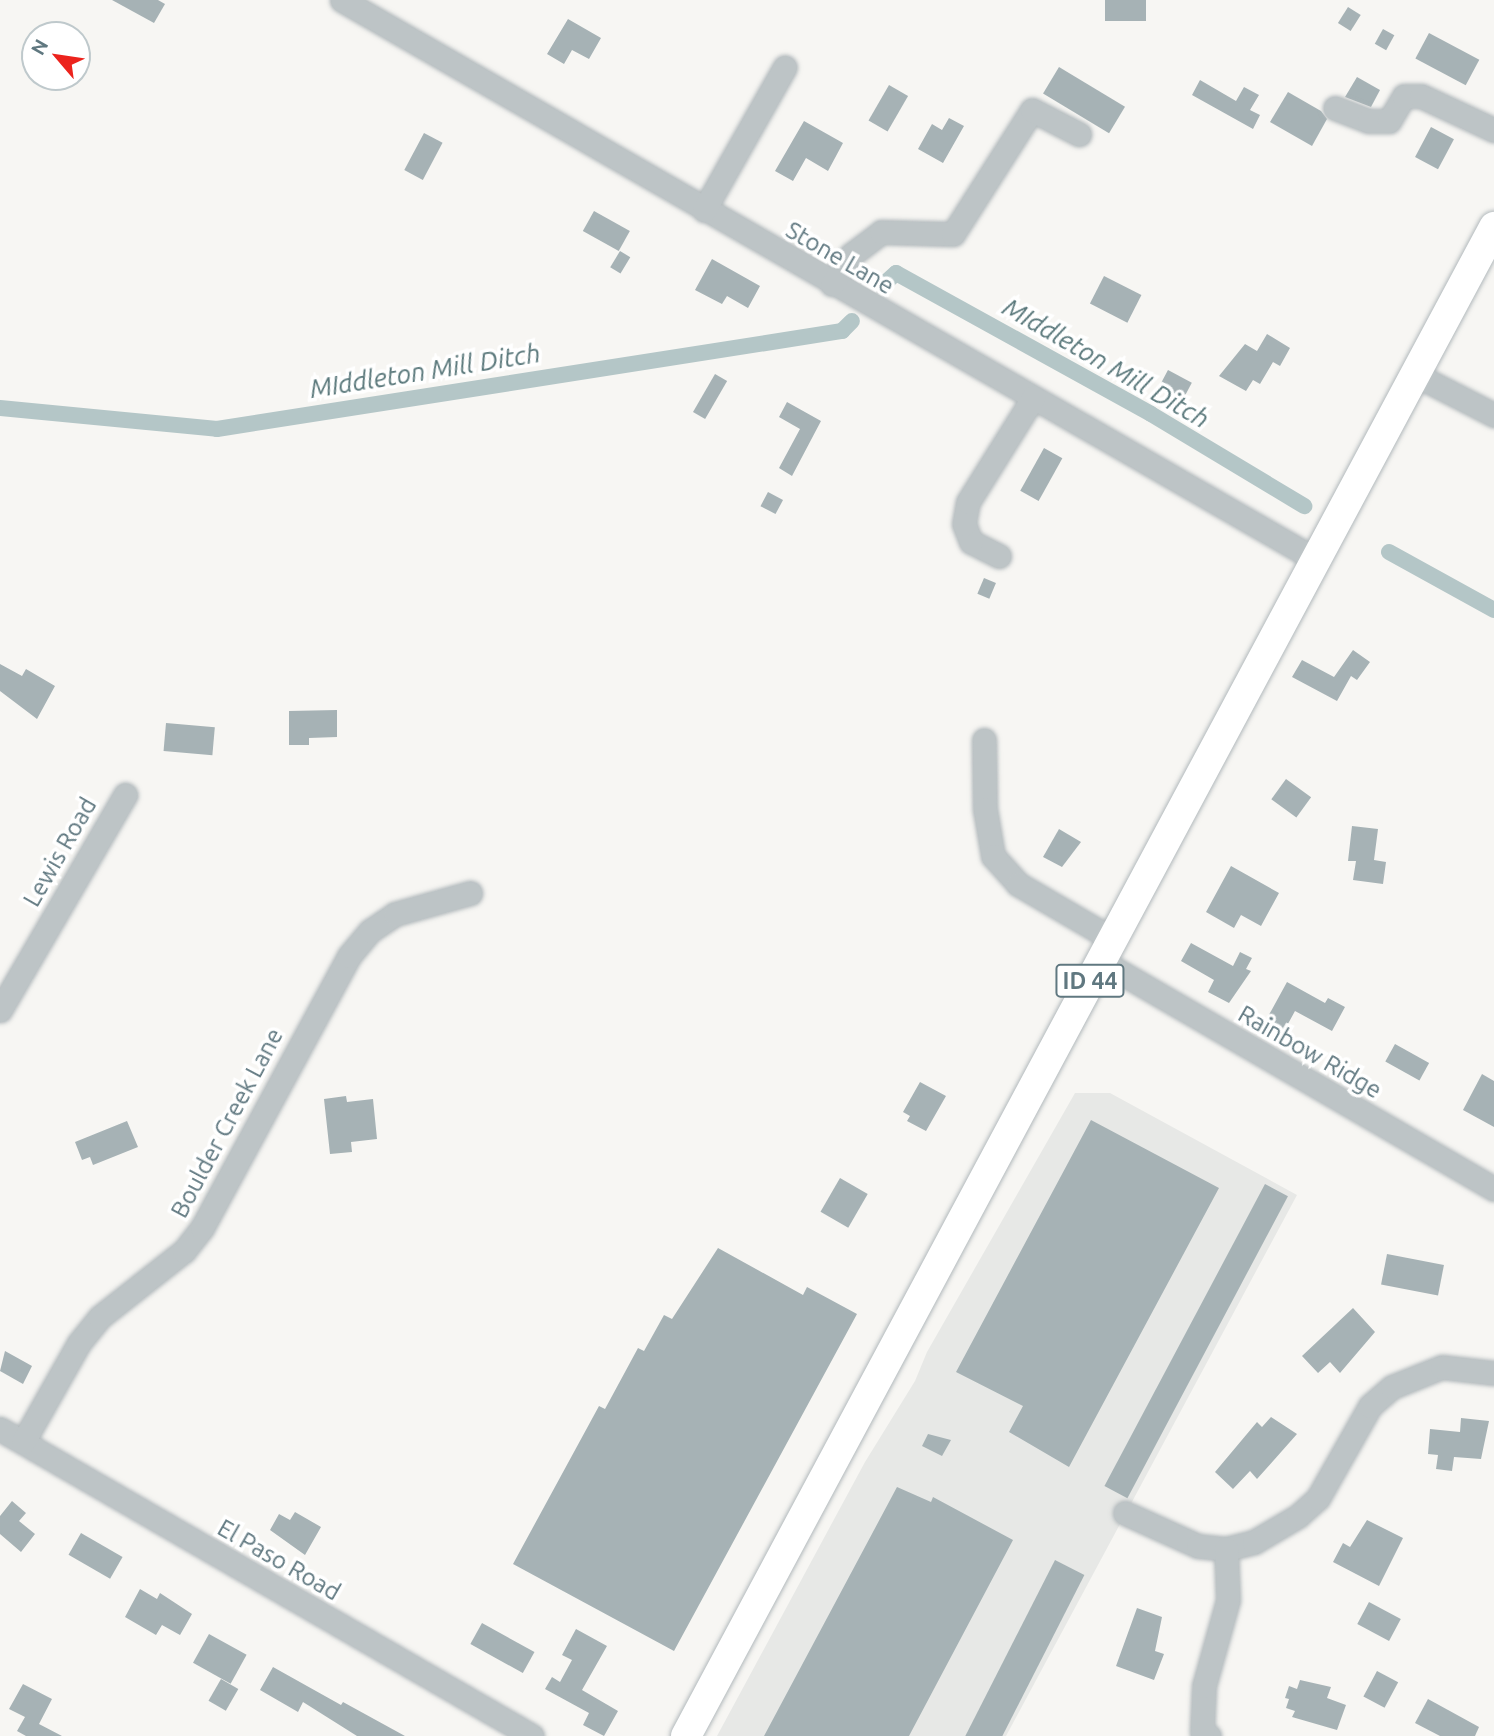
<!DOCTYPE html>
<html>
<head>
<meta charset="utf-8">
<style>
	body { margin:0 }
	#map { position:relative; width:1494px; height:1736px; overflow:hidden; background:#f7f6f3; font-family:Ubuntu,sans-serif }
	div>[style] { position:absolute }
	[style*='--x'] { left:calc(var(--x)*1px); top:calc(var(--y)*1px); width:calc(var(--w)*1px); rotate:calc(var(--a)*1deg) }
	.built>* { inset:0; background:#e7e8e6 }
	.canal>* { height:16px; margin:-8px; padding:0 8px; transform-origin:8px; border-radius:8px; background:#b4c6c7 }
	.building>* { inset:0; background:#a6b2b5; transform-origin:0 0 }
	.roads { filter:drop-shadow(0 0 2px #b2b9bc) drop-shadow(0 0 2px #b2b9bc) }
	.minor>* { height:23px; margin:-11.5px; padding:0 11.5px; transform-origin:11.5px; border-radius:11.5px; background:#bdc4c6 }
	.major>* { height:30px; margin:-15px; padding:0 15px; transform-origin:15px; border-radius:15px; background:#fff }
	span { translate:-50% -50%; white-space:nowrap; text-align:center; line-height:1.15; -webkit-text-stroke:7px #fff; paint-order:stroke }
	.shield-label span { padding:2px 5px; background:#fff; border:2px solid; border-radius:5px; -webkit-text-stroke-width:0 }
	.shield-label { font-size:23px; color:#607880; font-weight:700 }
	.street-label { font-size:24px; color:#607880 }
	.water-label { font-size:26px; color:#5a787b; font-style:italic }
	.north { position:absolute; left:21px; top:21px; width:70px; height:70px; box-sizing:border-box; background:#fff; border:2px solid #bfc9cc; border-radius:50%; rotate:299deg; font-size:19px; font-weight:700; line-height:28px; text-align:center; color:#607880 }
	.north::after { content:''; display:block; margin:auto; width:24px; height:32px; background:#ec231d; clip-path:polygon(50% 0,100% 100%,50% 72%,0 100%) }
</style>
</head>
<body>
<div id="map">
	<div class="built">
		<div style="clip-path:polygon(1075px 1093px,1110px 1093px,1297px 1195px,1006px 1736px,717px 1736px,865px 1462px,915px 1381px,927px 1352px)"></div>
	</div>
	<div class="canal">
		<div style="--x:885;--y:283;--w:15;--a:-42"></div>
		<div style="--x:896;--y:273;--w:291;--a:28.9"></div>
		<div style="--x:1151;--y:414;--w:179;--a:31"></div>
		<div style="--x:0;--y:408;--w:218;--a:5.5"></div>
		<div style="--x:217;--y:429;--w:633;--a:-8.91"></div>
		<div style="--x:842;--y:331;--w:14;--a:-45"></div>
		<div style="--x:1389;--y:552;--w:120;--a:28.9"></div>
	</div>
	<div class="building">
		<div style="clip-path:polygon(112px 0,158px 0,165px 4px,154px 23px)"></div>
		<div style="left:1105px;top:0;width:41px;height:21px"></div>
		<div style="left:1348px;top:7px;width:15px;height:19px;rotate:32deg"></div>
		<div style="clip-path:polygon(568px 19px,601px 38px,589px 59px,572px 50px,564px 64px,547px 54px)"></div>
		<div style="left:1383px;top:29px;width:13px;height:17px;rotate:29deg"></div>
		<div style="left:1429px;top:33px;width:57px;height:29px;rotate:28deg"></div>
		<div style="left:1059px;top:67px;width:77px;height:31px;rotate:31deg"></div>
		<div style="clip-path:polygon(1357px 77px,1380px 90px,1371px 107px,1345px 97px)"></div>
		<div style="clip-path:polygon(1200px 80px,1236px 101px,1244px 87px,1259px 95px,1250px 110px,1260px 115px,1253px 129px,1192px 95px)"></div>
		<div style="left:889px;top:85px;width:22px;height:41px;rotate:30deg"></div>
		<div style="clip-path:polygon(1288px 92px,1321px 111px,1327px 119px,1312px 146px,1270px 122px)"></div>
		<div style="clip-path:polygon(949px 118px,964px 126px,943px 163px,918px 149px,932px 124px,942px 130px)"></div>
		<div style="clip-path:polygon(804px 121px,843px 143px,828px 171px,806px 158px,793px 181px,775px 171px)"></div>
		<div style="left:1431px;top:127px;width:26px;height:34px;rotate:28deg"></div>
		<div style="left:424px;top:133px;width:21px;height:42px;rotate:28deg"></div>
		<div style="left:594px;top:211px;width:41px;height:23px;rotate:29deg"></div>
		<div style="left:620px;top:251px;width:12px;height:19px;rotate:31deg"></div>
		<div style="clip-path:polygon(712px 259px,760px 286px,748px 308px,727px 296px,722px 304px,695px 290px)"></div>
		<div style="left:1104px;top:276px;width:42px;height:31px;rotate:27deg"></div>
		<div style="clip-path:polygon(1267px 334px,1290px 348px,1280px 366px,1273px 362px,1260px 384px,1253px 380px,1246px 391px,1219px 376px,1245px 344px,1257px 351px)"></div>
		<div style="left:1168px;top:370px;width:27px;height:19px;rotate:28deg"></div>
		<div style="left:715px;top:374px;width:14px;height:44px;rotate:30deg"></div>
		<div style="clip-path:polygon(787px 402px,821px 421px,792px 476px,779px 468px,800px 429px,779px 417px)"></div>
		<div style="left:1044px;top:448px;width:21px;height:49px;rotate:29deg"></div>
		<div style="left:768px;top:492px;width:17px;height:16px;rotate:28deg"></div>
		<div style="left:984px;top:578px;width:13px;height:17px;rotate:23deg"></div>
		<div style="clip-path:polygon(1353px 650px,1370px 662px,1357px 680px,1351px 676px,1337px 701px,1292px 677px,1302px 660px,1334px 677px)"></div>
		<div style="clip-path:polygon(0 664px,22px 676px,26px 669px,55px 686px,37px 719px,0 691px)"></div>
		<div style="clip-path:polygon(337px 710px,337px 737px,309px 738px,309px 745px,289px 745px,289px 711px)"></div>
		<div style="left:166px;top:723px;width:49px;height:28px;rotate:5deg"></div>
		<div style="left:1286px;top:779px;width:31px;height:25px;rotate:36deg"></div>
		<div style="clip-path:polygon(1352px 826px,1378px 829px,1374px 860px,1386px 862px,1383px 884px,1353px 880px,1356px 861px,1348px 861px)"></div>
		<div style="clip-path:polygon(1059px 829px,1081px 842px,1062px 867px,1043px 857px)"></div>
		<div style="clip-path:polygon(1231px 866px,1279px 893px,1261px 926px,1241px 915px,1234px 928px,1206px 912px)"></div>
		<div style="clip-path:polygon(1191px 943px,1233px 966px,1240px 952px,1252px 958px,1246px 969px,1251px 971px,1229px 1003px,1208px 992px,1214px 980px,1181px 961px)"></div>
		<div style="clip-path:polygon(1287px 982px,1325px 1003px,1328px 998px,1345px 1007px,1332px 1031px,1295px 1011px,1283px 1033px,1265px 1022px)"></div>
		<div style="left:1395px;top:1044px;width:39px;height:20px;rotate:29deg"></div>
		<div style="clip-path:polygon(1482px 1074px,1494px 1081px,1494px 1127px,1463px 1110px)"></div>
		<div style="clip-path:polygon(920px 1082px,946px 1096px,926px 1131px,907px 1121px,910px 1116px,903px 1112px)"></div>
		<div style="clip-path:polygon(346px 1096px,347px 1102px,373px 1099px,377px 1139px,351px 1142px,352px 1152px,330px 1154px,324px 1099px)"></div>
		<div style="clip-path:polygon(1091px 1120px,1219px 1188px,1069px 1467px,1009px 1432px,1023px 1406px,956px 1372px)"></div>
		<div style="clip-path:polygon(127px 1121px,138px 1147px,93px 1165px,90px 1157px,82px 1160px,75px 1142px)"></div>
		<div style="left:840px;top:1178px;width:32px;height:39px;rotate:30deg"></div>
		<div style="left:1265px;top:1184px;width:26px;height:342px;rotate:28deg"></div>
		<div style="clip-path:polygon(718px 1248px,803px 1295px,807px 1287px,857px 1314px,674px 1651px,513px 1564px,599px 1406px,605px 1409px,638px 1348px,644px 1351px,664px 1315px,672px 1319px)"></div>
		<div style="left:1387px;top:1254px;width:58px;height:31px;rotate:11deg"></div>
		<div style="clip-path:polygon(1353px 1308px,1375px 1332px,1340px 1373px,1330px 1362px,1318px 1373px,1302px 1356px)"></div>
		<div style="clip-path:polygon(5px 1351px,32px 1366px,23px 1384px,0 1371px)"></div>
		<div style="clip-path:polygon(1271px 1417px,1297px 1434px,1257px 1479px,1250px 1471px,1233px 1489px,1215px 1472px,1257px 1422px,1262px 1427px)"></div>
		<div style="clip-path:polygon(1461px 1418px,1489px 1421px,1481px 1459px,1454px 1457px,1452px 1471px,1436px 1469px,1438px 1455px,1428px 1454px,1430px 1429px,1460px 1432px)"></div>
		<div style="clip-path:polygon(928px 1434px,951px 1440px,942px 1456px,922px 1446px)"></div>
		<div style="clip-path:polygon(897px 1487px,931px 1502px,933px 1497px,1013px 1540px,909px 1736px,764px 1736px)"></div>
		<div style="clip-path:polygon(12px 1501px,26px 1513px,19px 1521px,35px 1534px,21px 1552px,0 1534px,0 1516px)"></div>
		<div style="clip-path:polygon(295px 1512px,321px 1527px,305px 1555px,270px 1530px,279px 1514px,290px 1520px)"></div>
		<div style="clip-path:polygon(1367px 1520px,1403px 1538px,1379px 1586px,1333px 1562px,1343px 1543px,1350px 1547px)"></div>
		<div style="left:81px;top:1533px;width:48px;height:25px;rotate:30deg"></div>
		<div style="left:1055px;top:1560px;width:33px;height:200px;rotate:27deg"></div>
		<div style="clip-path:polygon(140px 1589px,157px 1599px,160px 1593px,192px 1614px,180px 1635px,162px 1625px,156px 1635px,125px 1617px)"></div>
		<div style="left:1369px;top:1602px;width:36px;height:25px;rotate:28deg"></div>
		<div style="clip-path:polygon(1137px 1608px,1162px 1617px,1155px 1651px,1164px 1654px,1154px 1680px,1116px 1666px)"></div>
		<div style="left:482px;top:1623px;width:60px;height:24px;rotate:29deg"></div>
		<div style="clip-path:polygon(576px 1629px,607px 1646px,582px 1690px,618px 1711px,604px 1736px,583px 1725px,589px 1713px,545px 1689px,552px 1677px,560px 1682px,572px 1660px,562px 1655px)"></div>
		<div style="left:209px;top:1634px;width:43px;height:33px;rotate:29deg"></div>
		<div style="clip-path:polygon(273px 1667px,341px 1705px,343px 1702px,405px 1736px,357px 1736px,303px 1702px,298px 1712px,260px 1690px)"></div>
		<div style="left:1377px;top:1671px;width:24px;height:29px;rotate:28deg"></div>
		<div style="left:221px;top:1679px;width:20px;height:25px;rotate:30deg"></div>
		<div style="clip-path:polygon(1300px 1680px,1331px 1687px,1327px 1698px,1346px 1705px,1337px 1730px,1292px 1717px,1295px 1711px,1286px 1708px,1289px 1699px,1285px 1698px,1289px 1686px,1297px 1689px)"></div>
		<div style="clip-path:polygon(23px 1684px,52px 1699px,39px 1724px,62px 1736px,26px 1736px,17px 1731px,25px 1717px,9px 1709px)"></div>
		<div style="clip-path:polygon(1428px 1699px,1479px 1727px,1475px 1736px,1440px 1736px,1415px 1723px)"></div>
	</div>
	<div class="roads">
		<div class="minor">
			<div style="--x:342;--y:0;--w:1122;--a:29.88"></div>
			<div style="--x:1335;--y:108;--w:36;--a:21"></div>
			<div style="--x:1369;--y:121;--w:20;--a:0"></div>
			<div style="--x:1389;--y:121;--w:29;--a:-59"></div>
			<div style="--x:1404;--y:96;--w:17;--a:0"></div>
			<div style="--x:1421;--y:96;--w:81;--a:25"></div>
			<div style="--x:704;--y:210;--w:164;--a:-60.5"></div>
			<div style="--x:832;--y:284;--w:35;--a:-57"></div>
			<div style="--x:851;--y:255;--w:38;--a:-37"></div>
			<div style="--x:881;--y:232;--w:72;--a:1.6"></div>
			<div style="--x:953;--y:234;--w:147;--a:-57.5"></div>
			<div style="--x:1032;--y:110;--w:53;--a:27.1"></div>
			<div style="--x:1414;--y:374;--w:90;--a:27.1"></div>
			<div style="--x:999;--y:556;--w:31;--a:-153"></div>
			<div style="--x:971;--y:542;--w:19;--a:-111"></div>
			<div style="--x:964;--y:524;--w:22;--a:-80"></div>
			<div style="--x:968;--y:502;--w:123;--a:-58"></div>
			<div style="--x:984;--y:740;--w:69;--a:89.2"></div>
			<div style="--x:985;--y:809;--w:48;--a:80.3"></div>
			<div style="--x:993;--y:856;--w:38;--a:48"></div>
			<div style="--x:1018;--y:884;--w:109;--a:30.3"></div>
			<div style="--x:1101;--y:961;--w:454;--a:30.1"></div>
			<div style="--x:0;--y:1010;--w:249;--a:-59.8"></div>
			<div style="--x:0;--y:1429;--w:614;--a:29.99"></div>
			<div style="--x:23;--y:1442;--w:114;--a:-60.5"></div>
			<div style="--x:79;--y:1343;--w:33;--a:-51"></div>
			<div style="--x:100;--y:1317;--w:107;--a:-38.2"></div>
			<div style="--x:184;--y:1251;--w:29;--a:-52"></div>
			<div style="--x:202;--y:1228;--w:309;--a:-61.6"></div>
			<div style="--x:349;--y:956;--w:33;--a:-50"></div>
			<div style="--x:370;--y:931;--w:30;--a:-34"></div>
			<div style="--x:395;--y:914;--w:78;--a:-15.6"></div>
			<div style="--x:1125;--y:1513;--w:80;--a:24.3"></div>
			<div style="--x:1198;--y:1546;--w:28;--a:6"></div>
			<div style="--x:1226;--y:1549;--w:29;--a:-14"></div>
			<div style="--x:1254;--y:1542;--w:51;--a:-30.6"></div>
			<div style="--x:1298;--y:1516;--w:27;--a:-42"></div>
			<div style="--x:1318;--y:1498;--w:106;--a:-60.5"></div>
			<div style="--x:1370;--y:1406;--w:29;--a:-41"></div>
			<div style="--x:1392;--y:1387;--w:54;--a:-21.8"></div>
			<div style="--x:1442;--y:1367;--w:52;--a:6.6"></div>
			<div style="--x:1209;--y:1736;--w:8;--a:-150"></div>
			<div style="--x:1202;--y:1732;--w:46;--a:-87.5"></div>
			<div style="--x:1204;--y:1686;--w:89;--a:-74.4"></div>
			<div style="--x:1228;--y:1600;--w:51;--a:-92.2"></div>
		</div>
		<div class="major">
			<div style="--x:686;--y:1736;--w:1712;--a:-61.83"></div>
		</div>
	</div>
	<div class="shield-label">
		<span style="left:1090px;top:981px">ID 44</span>
	</div>
	<div class="street-label">
		<span style="left:840px;top:258px;rotate:30deg">Stone Lane</span>
		<span style="left:60px;top:852px;rotate:-60deg">Lewis Road</span>
		<span style="left:1310px;top:1052px;rotate:30deg">Rainbow Ridge</span>
		<span style="left:227px;top:1123px;rotate:-62deg">Boulder Creek Lane</span>
		<span style="left:279px;top:1560px;rotate:30deg">El Paso Road</span>
	</div>
	<div class="water-label">
		<span style="left:1106px;top:363px;rotate:30deg">MIddleton Mill Ditch</span>
		<span style="left:425px;top:371px;rotate:-9deg">MIddleton Mill Ditch</span>
	</div>
	<div class="north">N</div>
</div>
</body>
</html>
